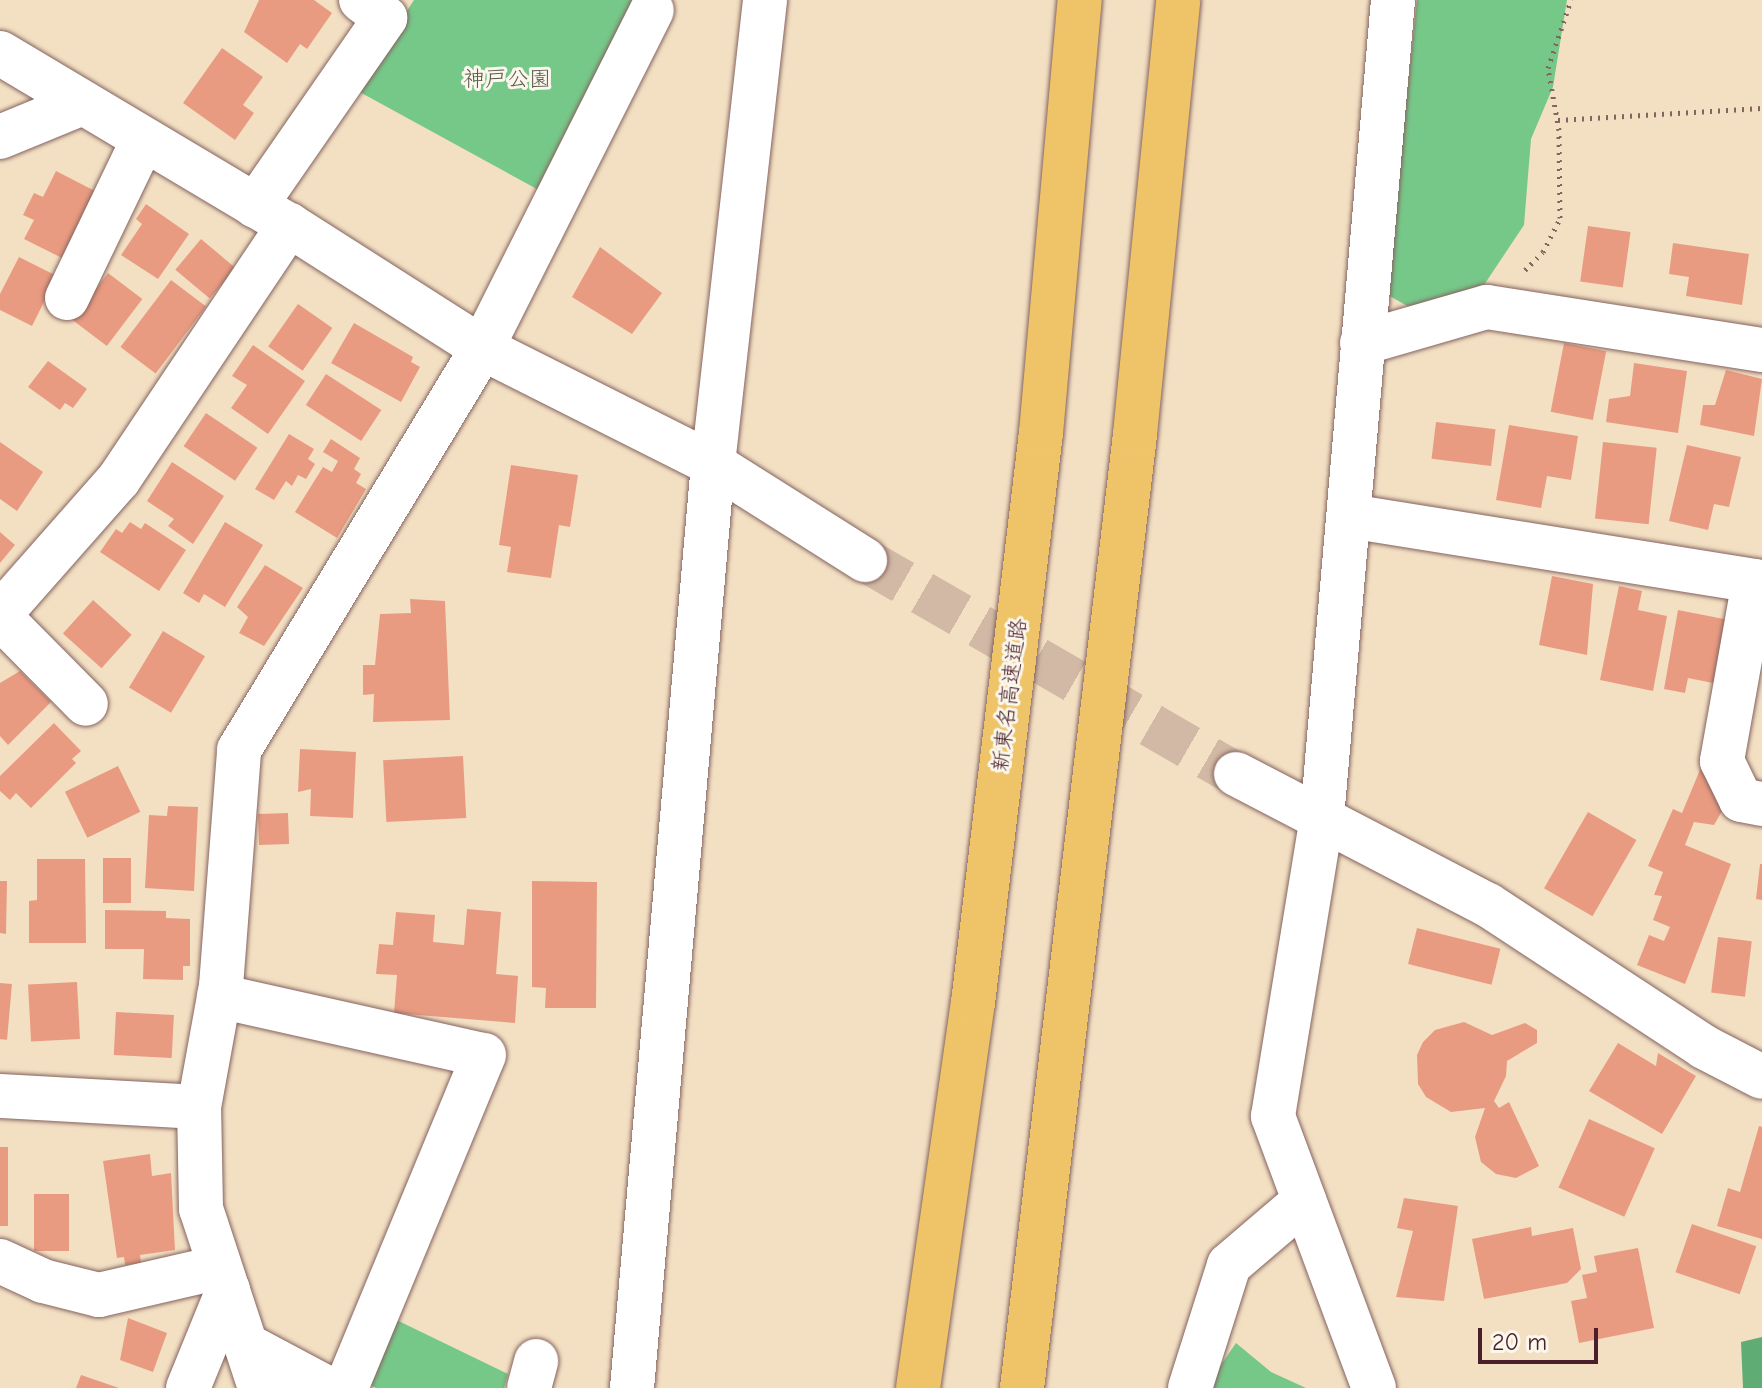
<!DOCTYPE html>
<html>
<head>
<meta charset="utf-8">
<style>
	body { margin:0 }
	#map { position:relative; width:1762px; height:1388px; overflow:hidden; background:#f3e0c3; font-family:"Comic Neue","Klee One",sans-serif }
	div>[style] { position:absolute }
	[style*='--x'] { left:calc(var(--x)*1px); top:calc(var(--y)*1px); width:calc(var(--w)*1px); rotate:calc(var(--a)*1deg) }
	.green>* { inset:0; background:#76c889 }
	.forest>* { inset:0; background:#60ac75 }
	.building>* { inset:0; background:#e99b81; transform-origin:0 0 }
	.minor-tunnel>* { height:44px; margin-top:-22px; transform-origin:0; background:repeating-linear-gradient(90deg,#d1b9a5 0 44px,transparent 0 66px) }
	.path>* { height:5px; margin-top:-2.5px; transform-origin:0; background:repeating-linear-gradient(90deg,#856360 0 2px,transparent 0 8px) }
	.roads { filter:drop-shadow(0 0 2px #856360) drop-shadow(0 0 2px #856360) }
	.minor>* { height:44px; margin:-22px; padding:0 22px; transform-origin:22px; border-radius:22px; background:#fff }
	.highway>* { height:44px; margin:-22px; padding:0 22px; transform-origin:22px; border-radius:22px; background:#efc469 }
	span { translate:-50% -50%; white-space:nowrap; text-align:center; line-height:1.15; -webkit-text-stroke:6px #fbf7ec; paint-order:stroke }
	.park-label { font-size:22px; color:#595a4c }
	.street-label { font-size:22px; color:#4a1f2b }
	.scale { position:absolute; left:1478px; top:1328px; width:120px; height:36px; box-sizing:border-box; border:4px solid #4a1f2b; border-top:0; padding-left:10px; font-size:24px; line-height:28px; white-space:nowrap; color:#4a1f2b; -webkit-text-stroke:6px #fbf7ec; paint-order:stroke }
</style>
</head>
<body>
<div id="map">
	<div class="green">
		<div style="clip-path:polygon(414px 0,634px 0,544px 193px,356px 90px)"></div>
		<div style="clip-path:polygon(1417px 0,1567px 0,1553px 87px,1531px 139px,1524px 225px,1478px 294px,1418px 312px,1386px 294px)"></div>
		<div style="clip-path:polygon(378px 1311px,508px 1374px,504px 1388px,376px 1388px,346px 1374px)"></div>
		<div style="clip-path:polygon(1236px 1343px,1271px 1372px,1306px 1388px,1213px 1388px,1214px 1375px)"></div>
	</div>
	<div class="forest">
		<div style="clip-path:polygon(1762px 1337px,1762px 1388px,1743px 1388px,1741px 1342px)"></div>
	</div>
	<div class="building">
		<div style="clip-path:polygon(259px 0,314px 0,332px 13px,307px 49px,300px 44px,287px 63px,244px 32px)"></div>
		<div style="clip-path:polygon(222px 48px,263px 77px,243px 105px,254px 113px,235px 140px,183px 103px)"></div>
		<div style="clip-path:polygon(56px 171px,95px 191px,62px 258px,24px 239px,34px 220px,23px 215px,34px 193px,43px 197px)"></div>
		<div style="clip-path:polygon(146px 204px,189px 234px,158px 279px,121px 255px,142px 224px,136px 219px)"></div>
		<div style="left:1588px;top:226px;width:43px;height:56px;rotate:8deg"></div>
		<div style="left:201px;top:239px;width:45px;height:40px;rotate:40deg"></div>
		<div style="clip-path:polygon(1673px 243px,1749px 254px,1742px 305px,1686px 296px,1689px 277px,1669px 274px)"></div>
		<div style="clip-path:polygon(600px 247px,662px 293px,632px 334px,572px 297px)"></div>
		<div style="clip-path:polygon(19px 257px,57px 276px,32px 326px,0 310px,0 294px)"></div>
		<div style="left:108px;top:273px;width:43px;height:59px;rotate:37deg"></div>
		<div style="left:171px;top:280px;width:44px;height:84px;rotate:37deg"></div>
		<div style="left:298px;top:304px;width:42px;height:52px;rotate:35deg"></div>
		<div style="clip-path:polygon(354px 323px,413px 357px,411px 362px,420px 367px,401px 402px,331px 363px)"></div>
		<div style="left:1564px;top:343px;width:43px;height:70px;rotate:11deg"></div>
		<div style="clip-path:polygon(253px 345px,305px 381px,268px 434px,231px 408px,247px 385px,232px 376px)"></div>
		<div style="clip-path:polygon(48px 361px,87px 389px,73px 408px,65px 403px,60px 410px,28px 387px)"></div>
		<div style="clip-path:polygon(1634px 363px,1687px 371px,1678px 433px,1606px 422px,1609px 399px,1630px 396px)"></div>
		<div style="clip-path:polygon(1726px 370px,1762px 379px,1754px 436px,1700px 425px,1703px 405px,1715px 405px)"></div>
		<div style="left:326px;top:374px;width:66px;height:37px;rotate:33deg"></div>
		<div style="left:206px;top:413px;width:62px;height:40px;rotate:34deg"></div>
		<div style="left:1436px;top:422px;width:60px;height:37px;rotate:7deg"></div>
		<div style="clip-path:polygon(1509px 425px,1578px 436px,1571px 480px,1547px 476px,1541px 508px,1496px 500px)"></div>
		<div style="clip-path:polygon(289px 434px,314px 449px,308px 459px,315px 464px,306px 479px,298px 475px,292px 486px,286px 481px,274px 500px,255px 489px)"></div>
		<div style="clip-path:polygon(331px 439px,360px 458px,354px 469px,361px 474px,356px 483px,366px 489px,337px 538px,295px 512px,323px 467px,332px 472px,338px 461px,323px 452px)"></div>
		<div style="clip-path:polygon(0 442px,43px 472px,17px 511px,0 499px)"></div>
		<div style="left:1603px;top:442px;width:54px;height:77px;rotate:6deg"></div>
		<div style="clip-path:polygon(1687px 445px,1741px 457px,1729px 507px,1714px 504px,1708px 530px,1669px 521px)"></div>
		<div style="clip-path:polygon(172px 462px,224px 496px,193px 544px,168px 526px,174px 519px,147px 501px)"></div>
		<div style="clip-path:polygon(511px 465px,578px 475px,570px 527px,559px 525px,551px 578px,507px 572px,511px 547px,499px 545px)"></div>
		<div style="clip-path:polygon(130px 522px,141px 529px,145px 523px,186px 550px,159px 591px,100px 552px,116px 529px,122px 533px)"></div>
		<div style="clip-path:polygon(225px 522px,263px 545px,225px 607px,204px 594px,199px 603px,183px 593px)"></div>
		<div style="clip-path:polygon(0 532px,15px 545px,0 563px)"></div>
		<div style="clip-path:polygon(265px 565px,303px 588px,264px 646px,239px 633px,248px 617px,237px 607px)"></div>
		<div style="clip-path:polygon(1552px 576px,1593px 584px,1587px 655px,1539px 645px)"></div>
		<div style="clip-path:polygon(1619px 586px,1642px 591px,1638px 610px,1667px 616px,1653px 691px,1600px 680px)"></div>
		<div style="clip-path:polygon(410px 599px,445px 601px,450px 720px,373px 722px,374px 694px,363px 695px,363px 665px,375px 665px,380px 614px,411px 613px)"></div>
		<div style="left:93px;top:600px;width:52px;height:45px;rotate:42deg"></div>
		<div style="clip-path:polygon(1678px 610px,1729px 620px,1718px 684px,1688px 678px,1685px 693px,1664px 689px)"></div>
		<div style="left:163px;top:631px;width:49px;height:66px;rotate:31deg"></div>
		<div style="clip-path:polygon(20px 671px,51px 702px,8px 745px,0 736px,0 683px)"></div>
		<div style="clip-path:polygon(54px 723px,81px 751px,72px 759px,76px 763px,31px 808px,16px 793px,10px 800px,0 791px,0 776px)"></div>
		<div style="clip-path:polygon(300px 749px,356px 752px,353px 818px,310px 816px,311px 789px,298px 792px)"></div>
		<div style="left:463px;top:756px;width:62px;height:80px;rotate:87deg"></div>
		<div style="clip-path:polygon(1702px 765px,1726px 804px,1714px 825px,1694px 822px,1685px 845px,1731px 864px,1685px 984px,1637px 965px,1649px 935px,1664px 941px,1670px 927px,1653px 920px,1662px 896px,1654px 895px,1663px 872px,1648px 866px,1673px 809px,1682px 813px)"></div>
		<div style="left:118px;top:766px;width:51px;height:59px;rotate:64deg"></div>
		<div style="clip-path:polygon(168px 806px,198px 807px,194px 891px,145px 888px,149px 815px,167px 816px)"></div>
		<div style="left:1588px;top:812px;width:56px;height:88px;rotate:30deg"></div>
		<div style="left:288px;top:813px;width:31px;height:30px;rotate:88deg"></div>
		<div style="left:103px;top:858px;width:28px;height:45px"></div>
		<div style="clip-path:polygon(37px 859px,85px 859px,86px 943px,29px 943px,29px 901px,37px 900px)"></div>
		<div style="clip-path:polygon(1760px 864px,1762px 864px,1762px 900px,1756px 899px)"></div>
		<div style="clip-path:polygon(0 881px,7px 881px,6px 934px,0 933px)"></div>
		<div style="clip-path:polygon(532px 881px,597px 882px,596px 1008px,545px 1008px,546px 988px,532px 987px)"></div>
		<div style="clip-path:polygon(467px 909px,501px 912px,496px 974px,518px 976px,515px 1023px,394px 1013px,397px 975px,376px 974px,379px 944px,393px 945px,396px 912px,435px 915px,433px 942px,464px 945px)"></div>
		<div style="clip-path:polygon(105px 910px,166px 911px,166px 918px,190px 919px,190px 966px,183px 966px,183px 980px,143px 979px,144px 949px,105px 949px)"></div>
		<div style="left:1417px;top:928px;width:86px;height:37px;rotate:14deg"></div>
		<div style="left:1718px;top:937px;width:34px;height:56px;rotate:7deg"></div>
		<div style="left:77px;top:982px;width:57px;height:49px;rotate:87deg"></div>
		<div style="left:0;top:983px;width:12px;height:56px;rotate:5deg"></div>
		<div style="left:116px;top:1012px;width:58px;height:43px;rotate:3deg"></div>
		<div style="clip-path:polygon(1464px 1022px,1492px 1035px,1525px 1023px,1537px 1030px,1537px 1043px,1507px 1061px,1506px 1076px,1494px 1101px,1499px 1108px,1509px 1102px,1539px 1166px,1516px 1178px,1496px 1174px,1481px 1162px,1475px 1137px,1485px 1108px,1451px 1112px,1426px 1097px,1418px 1084px,1417px 1055px,1423px 1042px,1435px 1030px)"></div>
		<div style="clip-path:polygon(1618px 1043px,1656px 1066px,1658px 1053px,1696px 1076px,1662px 1134px,1589px 1091px)"></div>
		<div style="left:1589px;top:1119px;width:72px;height:75px;rotate:24deg"></div>
		<div style="clip-path:polygon(1759px 1126px,1762px 1127px,1762px 1239px,1717px 1226px,1728px 1188px,1740px 1192px)"></div>
		<div style="left:0;top:1147px;width:8px;height:79px"></div>
		<div style="clip-path:polygon(150px 1154px,152px 1176px,171px 1173px,175px 1250px,140px 1255px,141px 1263px,125px 1265px,124px 1257px,117px 1258px,103px 1161px)"></div>
		<div style="left:34px;top:1194px;width:35px;height:57px"></div>
		<div style="clip-path:polygon(1404px 1198px,1458px 1206px,1444px 1301px,1396px 1297px,1413px 1231px,1397px 1228px)"></div>
		<div style="left:1692px;top:1224px;width:68px;height:51px;rotate:19deg"></div>
		<div style="clip-path:polygon(1531px 1227px,1532px 1236px,1573px 1228px,1581px 1269px,1567px 1283px,1484px 1299px,1472px 1239px)"></div>
		<div style="clip-path:polygon(1638px 1248px,1654px 1328px,1579px 1343px,1571px 1301px,1587px 1298px,1582px 1275px,1597px 1272px,1594px 1256px)"></div>
		<div style="clip-path:polygon(128px 1318px,167px 1333px,153px 1372px,120px 1360px)"></div>
		<div style="clip-path:polygon(81px 1375px,119px 1388px,76px 1388px)"></div>
	</div>
	<div class="minor-tunnel">
		<div style="--x:865;--y:560;--w:428;--a:30"></div>
	</div>
	<div class="path">
		<div style="--x:1558;--y:120;--w:204;--a:-3.4"></div>
		<div style="--x:1525;--y:270;--w:25;--a:-45"></div>
		<div style="--x:1543;--y:252;--w:38;--a:-63"></div>
		<div style="--x:1560;--y:218;--w:88;--a:-90.7"></div>
		<div style="--x:1559;--y:130;--w:63;--a:-100.1"></div>
		<div style="--x:1548;--y:68;--w:72;--a:-71.3"></div>
	</div>
	<div class="roads">
		<div class="minor">
			<div style="--x:0;--y:53;--w:336;--a:30.8"></div>
			<div style="--x:289;--y:225;--w:229;--a:32.5"></div>
			<div style="--x:482;--y:348;--w:258;--a:26.7"></div>
			<div style="--x:713;--y:464;--w:180;--a:32.3"></div>
			<div style="--x:0;--y:137;--w:87;--a:-22.4"></div>
			<div style="--x:255;--y:206;--w:229;--a:-55.3"></div>
			<div style="--x:385;--y:18;--w:30;--a:-143"></div>
			<div style="--x:67;--y:298;--w:175;--a:-64.3"></div>
			<div style="--x:1362;--y:343;--w:130;--a:-16.1"></div>
			<div style="--x:1487;--y:307;--w:278;--a:8.9"></div>
			<div style="--x:1349;--y:516;--w:418;--a:9.1"></div>
			<div style="--x:1754;--y:581;--w:183;--a:100.1"></div>
			<div style="--x:1722;--y:761;--w:43;--a:64"></div>
			<div style="--x:1741;--y:800;--w:21;--a:11"></div>
			<div style="--x:0;--y:614;--w:180;--a:-48.6"></div>
			<div style="--x:119;--y:479;--w:306;--a:-56.2"></div>
			<div style="--x:0;--y:617;--w:122;--a:45.3"></div>
			<div style="--x:1236;--y:774;--w:284;--a:27.5"></div>
			<div style="--x:1488;--y:905;--w:258;--a:33.3"></div>
			<div style="--x:1704;--y:1047;--w:65;--a:27.3"></div>
			<div style="--x:219;--y:996;--w:271;--a:12.6"></div>
			<div style="--x:484;--y:1055;--w:360;--a:112.5"></div>
			<div style="--x:0;--y:1096;--w:199;--a:3.2"></div>
			<div style="--x:0;--y:1261;--w:47;--a:24.9"></div>
			<div style="--x:43;--y:1281;--w:58;--a:14"></div>
			<div style="--x:99;--y:1295;--w:124;--a:-13"></div>
			<div style="--x:246;--y:1345;--w:92;--a:28"></div>
			<div style="--x:188;--y:1388;--w:106;--a:-67.8"></div>
			<div style="--x:260;--y:1388;--w:188;--a:-108.2"></div>
			<div style="--x:201;--y:1209;--w:102;--a:-91.1"></div>
			<div style="--x:199;--y:1107;--w:123;--a:-79.7"></div>
			<div style="--x:221;--y:986;--w:237;--a:-85.6"></div>
			<div style="--x:239;--y:750;--w:470;--a:-58.8"></div>
			<div style="--x:482;--y:348;--w:378;--a:-63.3"></div>
			<div style="--x:529;--y:1388;--w:28;--a:-75"></div>
			<div style="--x:632;--y:1388;--w:928;--a:-84.99"></div>
			<div style="--x:713;--y:464;--w:467;--a:-83.6"></div>
			<div style="--x:1190;--y:1388;--w:129;--a:-72.4"></div>
			<div style="--x:1229;--y:1265;--w:99;--a:-40.5"></div>
			<div style="--x:1374;--y:1388;--w:290;--a:-110.4"></div>
			<div style="--x:1273;--y:1116;--w:302;--a:-80.7"></div>
			<div style="--x:1322;--y:818;--w:821;--a:-85.04"></div>
		</div>
		<div class="highway">
			<div style="--x:918;--y:1388;--w:389;--a:-81.9"></div>
			<div style="--x:973;--y:1003;--w:574;--a:-83.2"></div>
			<div style="--x:1041;--y:433;--w:435;--a:-84.9"></div>
			<div style="--x:1022;--y:1388;--w:961;--a:-83.24"></div>
			<div style="--x:1135;--y:434;--w:436;--a:-84.3"></div>
		</div>
	</div>
	<div class="park-label">
		<span style="left:507px;top:80px">神戸公園</span>
	</div>
	<div class="street-label">
		<span style="left:1010px;top:695px;rotate:-83deg">新東名高速道路</span>
	</div>
	<div class="scale">20 m</div>
</div>
</body>
</html>
